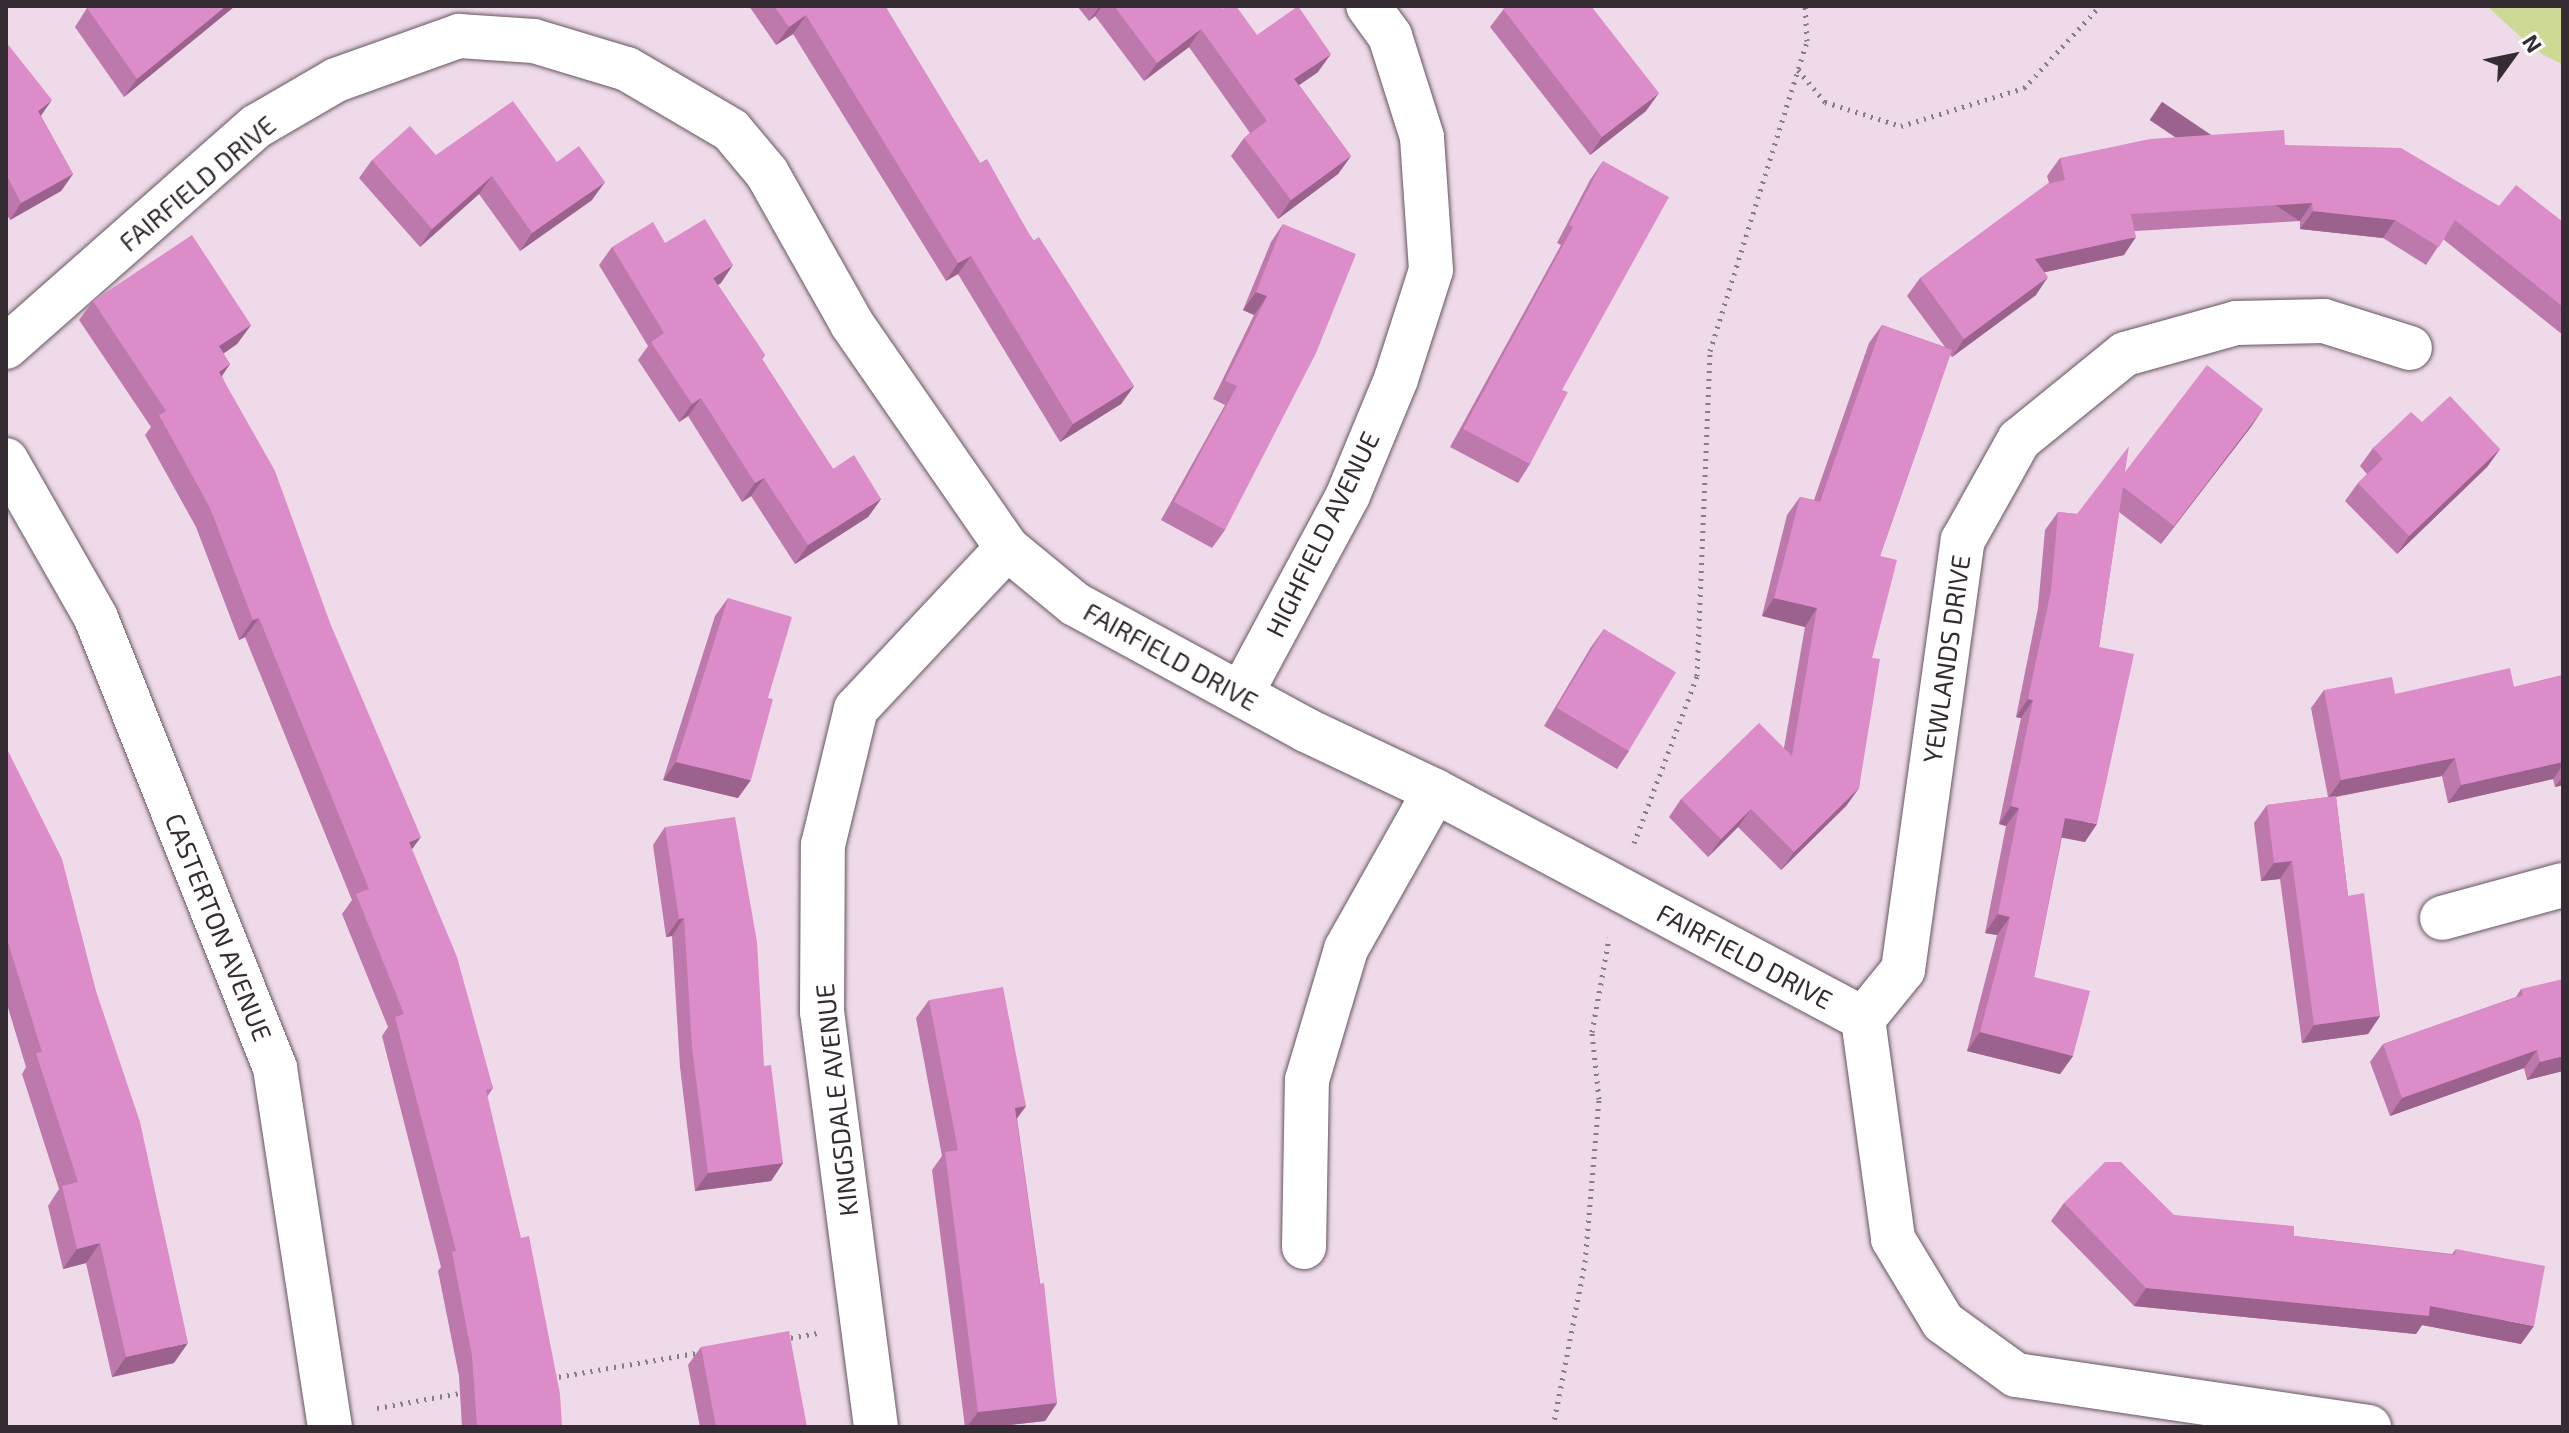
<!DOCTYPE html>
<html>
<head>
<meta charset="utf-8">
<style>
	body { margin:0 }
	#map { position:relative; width:2569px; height:1433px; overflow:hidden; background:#eedae8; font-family:"Exo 2",sans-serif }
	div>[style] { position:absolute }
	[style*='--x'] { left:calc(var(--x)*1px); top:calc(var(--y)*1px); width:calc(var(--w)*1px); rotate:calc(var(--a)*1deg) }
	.green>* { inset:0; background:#cfd996 }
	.path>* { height:5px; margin-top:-2.5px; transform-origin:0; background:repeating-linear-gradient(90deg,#897c85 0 2px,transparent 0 8px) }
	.roads { filter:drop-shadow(0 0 2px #675662) drop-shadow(0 0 2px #675662) }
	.minor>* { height:44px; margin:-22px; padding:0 22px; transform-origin:22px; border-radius:22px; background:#fff }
	.trunk>* { height:44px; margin:-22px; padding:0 22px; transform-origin:22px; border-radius:22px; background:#fff }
	.wall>* { inset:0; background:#bd78ac }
	.shaded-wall>* { inset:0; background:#9a628c; transform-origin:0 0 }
	.building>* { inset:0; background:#dc8cc8; transform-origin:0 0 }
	span { translate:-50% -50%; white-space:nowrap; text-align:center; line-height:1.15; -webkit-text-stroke:6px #fff; paint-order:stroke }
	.street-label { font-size:26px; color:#342c32 }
	.frame { position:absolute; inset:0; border:8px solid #342c32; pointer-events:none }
	.north { position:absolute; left:2473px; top:16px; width:80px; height:80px; -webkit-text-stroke:6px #fff; paint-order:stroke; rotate:57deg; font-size:22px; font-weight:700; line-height:32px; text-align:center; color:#342c32 }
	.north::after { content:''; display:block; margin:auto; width:28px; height:36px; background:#342c32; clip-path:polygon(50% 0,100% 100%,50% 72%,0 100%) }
</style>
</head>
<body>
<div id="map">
	<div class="green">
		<div style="clip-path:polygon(2487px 6px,2563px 6px,2563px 65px,2535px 50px)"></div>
	</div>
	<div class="path">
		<div style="--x:1798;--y:70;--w:42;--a:49.8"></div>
		<div style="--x:1825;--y:102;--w:80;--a:17.5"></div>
		<div style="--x:1901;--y:126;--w:129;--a:-17.2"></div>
		<div style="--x:2024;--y:88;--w:112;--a:-47.2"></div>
		<div style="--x:1634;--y:843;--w:178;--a:-69.3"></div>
		<div style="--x:1697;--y:676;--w:325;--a:-87.7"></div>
		<div style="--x:1710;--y:351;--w:325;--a:-72.6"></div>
		<div style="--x:1807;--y:41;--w:35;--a:-93"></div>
		<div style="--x:783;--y:1339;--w:35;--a:-10"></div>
		<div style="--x:551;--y:1378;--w:153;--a:-9.8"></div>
		<div style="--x:377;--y:1408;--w:90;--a:-10.2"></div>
		<div style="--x:1553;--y:1427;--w:168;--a:-79"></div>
		<div style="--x:1585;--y:1262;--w:164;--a:-85.1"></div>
		<div style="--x:1599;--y:1099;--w:67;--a:-96"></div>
		<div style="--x:1592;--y:1032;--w:96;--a:-79.7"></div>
	</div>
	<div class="roads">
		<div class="minor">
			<div style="--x:6;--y:347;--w:334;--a:-41.4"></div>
			<div style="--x:257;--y:126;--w:91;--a:-30.2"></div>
			<div style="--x:336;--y:80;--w:131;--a:-19.7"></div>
			<div style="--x:459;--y:36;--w:75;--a:3.8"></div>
			<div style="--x:534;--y:41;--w:97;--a:16.8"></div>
			<div style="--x:627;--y:69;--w:121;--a:30.4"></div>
			<div style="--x:731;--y:130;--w:56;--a:50.1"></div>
			<div style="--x:767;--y:173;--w:173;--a:60.6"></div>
			<div style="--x:852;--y:324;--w:272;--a:55.3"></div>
			<div style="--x:1007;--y:548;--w:88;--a:39.5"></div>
			<div style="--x:1075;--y:604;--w:263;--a:28.6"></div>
			<div style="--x:1306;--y:730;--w:143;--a:25.3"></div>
			<div style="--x:1435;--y:791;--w:485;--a:28"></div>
			<div style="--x:1241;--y:694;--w:226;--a:-61.7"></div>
			<div style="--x:1348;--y:495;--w:126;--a:-67.5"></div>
			<div style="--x:1396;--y:379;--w:114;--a:-72.2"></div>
			<div style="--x:1431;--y:270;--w:133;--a:-93.9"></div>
			<div style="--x:1422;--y:137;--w:106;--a:-107.6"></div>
			<div style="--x:1390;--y:36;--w:37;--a:-126"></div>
			<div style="--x:2442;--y:918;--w:125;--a:-15.3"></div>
			<div style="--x:1863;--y:1019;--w:63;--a:-50.8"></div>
			<div style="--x:1903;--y:970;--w:434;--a:-82.1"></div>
			<div style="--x:1963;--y:540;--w:115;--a:-60.8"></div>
			<div style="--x:2019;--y:440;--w:136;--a:-39.1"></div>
			<div style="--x:2125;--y:354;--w:115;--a:-15.6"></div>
			<div style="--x:2236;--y:323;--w:88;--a:-1.3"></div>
			<div style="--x:2324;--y:321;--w:90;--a:17.4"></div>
			<div style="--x:1863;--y:1019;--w:222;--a:82.2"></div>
			<div style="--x:1893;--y:1239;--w:97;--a:58.9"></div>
			<div style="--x:1943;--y:1322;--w:90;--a:36"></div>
			<div style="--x:2016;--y:1375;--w:357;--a:8.4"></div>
			<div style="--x:1304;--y:1247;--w:167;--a:-89"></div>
			<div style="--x:1307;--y:1080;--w:137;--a:-73.4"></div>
			<div style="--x:1346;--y:949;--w:181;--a:-60.6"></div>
			<div style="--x:876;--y:1427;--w:418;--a:-97.4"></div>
			<div style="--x:822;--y:1012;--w:167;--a:-89.7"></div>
			<div style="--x:823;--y:845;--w:140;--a:-76.4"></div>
			<div style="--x:856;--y:709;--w:221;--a:-46.8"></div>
		</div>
		<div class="trunk">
			<div style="--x:6;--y:460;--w:182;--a:60.3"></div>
			<div style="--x:96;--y:618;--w:484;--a:68.3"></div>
			<div style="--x:275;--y:1068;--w:363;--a:81.3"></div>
		</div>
	</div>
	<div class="wall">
		<div style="clip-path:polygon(235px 6px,124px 97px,75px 27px,87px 8px)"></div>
		<div style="clip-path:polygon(749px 6px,885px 6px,980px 163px,1134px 386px,1121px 404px,1060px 442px,958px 274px,946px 281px,793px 34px,776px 45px)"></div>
		<div style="clip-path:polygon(1077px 6px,1220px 6px,1222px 9px,1257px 35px,1318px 72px,1299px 85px,1351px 156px,1338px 174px,1278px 219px,1231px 156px,1244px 138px,1250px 133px,1189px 47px,1144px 81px,1095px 16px,1089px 21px)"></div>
		<div style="clip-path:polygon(1506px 6px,1591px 6px,1646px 111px,1590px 155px,1490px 27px)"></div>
		<div style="clip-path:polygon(6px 42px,41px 116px,73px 174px,61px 191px,10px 220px,6px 213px)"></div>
		<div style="clip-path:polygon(2285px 145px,2499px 206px,2563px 222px,2563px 335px,2443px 239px,2426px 265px,2383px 238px,2300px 229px,2300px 221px,2135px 231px,2124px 255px,2045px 272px,2036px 295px,1952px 357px,1950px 355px,1880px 556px,1872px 658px,1859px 788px,1846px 806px,1781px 870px,1738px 827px,1708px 857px,1669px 817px,1681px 799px,1784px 748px,1805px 627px,1762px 616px,1787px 515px,1800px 497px,1814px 500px,1869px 343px,1882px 325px,1945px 347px,1907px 296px,1920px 278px,2049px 183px,2047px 176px,2060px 158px)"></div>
		<div style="clip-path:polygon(436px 155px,557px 162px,592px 200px,520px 251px,479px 194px,420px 247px,359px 178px,372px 160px)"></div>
		<div style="clip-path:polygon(1603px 161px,1562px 390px,1530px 464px,1518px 483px,1450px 447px,1561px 245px,1557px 243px,1590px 180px)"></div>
		<div style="clip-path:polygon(1283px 224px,1225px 530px,1212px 548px,1161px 520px,1225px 405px,1213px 399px,1254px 315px,1243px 310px,1271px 242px)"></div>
		<div style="clip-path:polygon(665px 243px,721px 283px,718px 285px,765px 355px,762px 359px,833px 469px,881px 499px,868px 517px,795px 564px,751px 496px,742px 502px,688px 416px,679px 422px,638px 360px,648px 346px,599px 265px,612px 247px)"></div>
		<div style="clip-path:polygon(93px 301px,251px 325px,237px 344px,223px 354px,230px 364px,222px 376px,412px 850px,493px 1088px,487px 1097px,562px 1427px,462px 1427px,459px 1376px,438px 1271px,441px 1267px,382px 1036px,388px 1027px,342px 914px,352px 900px,245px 637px,239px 640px,196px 527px,145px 435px,151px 427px,79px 320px)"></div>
		<div style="clip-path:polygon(2263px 409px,2161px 544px,2119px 512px,2099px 647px,2085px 842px,2062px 837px,2034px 977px,2073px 1056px,2060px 1074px,1967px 1051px,1997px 935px,1985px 933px,2006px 826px,1999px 824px,2021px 718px,2016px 717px,2038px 608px,2045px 530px,2058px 512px,2077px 514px,2125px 472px)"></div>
		<div style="clip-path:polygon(2422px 422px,2500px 449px,2487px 467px,2397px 554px,2345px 501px,2358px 483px,2367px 474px,2360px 466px,2373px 448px)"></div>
		<div style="clip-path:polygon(728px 598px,738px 798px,663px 780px,715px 616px)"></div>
		<div style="clip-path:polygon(1604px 629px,1629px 751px,1617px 769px,1544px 726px,1591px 647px)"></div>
		<div style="clip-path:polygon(2563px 675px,2563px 785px,2555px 787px,2553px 779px,2448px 803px,2442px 776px,2336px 797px,2348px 896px,2380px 1016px,2368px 1034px,2302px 1043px,2280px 879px,2261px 881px,2254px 823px,2267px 805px,2328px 797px,2311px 708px,2324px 690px,2395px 694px,2514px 687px)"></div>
		<div style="clip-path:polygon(6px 747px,174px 1363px,112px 1377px,86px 1263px,63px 1269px,48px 1206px,59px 1189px,22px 1074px,26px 1067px,6px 1001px)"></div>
		<div style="clip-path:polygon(665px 827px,764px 1066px,783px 1163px,771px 1181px,695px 1191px,680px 1067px,672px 936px,666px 937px,653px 845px)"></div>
		<div style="clip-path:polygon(2521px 989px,2563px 1071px,2527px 1080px,2524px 1068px,2390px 1116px,2370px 1062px,2383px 1044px,2516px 997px)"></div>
		<div style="clip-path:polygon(929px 1000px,1026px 1106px,1017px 1118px,1057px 1403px,1045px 1421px,992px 1427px,965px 1427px,932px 1170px,942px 1156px,916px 1018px)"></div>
		<div style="clip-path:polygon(2064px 1203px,2174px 1215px,2294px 1236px,2452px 1254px,2456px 1249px,2521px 1344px,2422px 1325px,2416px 1334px,2134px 1306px,2051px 1221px)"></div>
		<div style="clip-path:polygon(701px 1347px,807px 1427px,700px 1427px,688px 1365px)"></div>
	</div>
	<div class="shaded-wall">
		<div style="clip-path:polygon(226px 6px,235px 6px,124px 97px,137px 79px)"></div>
		<div style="clip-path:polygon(1100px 6px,1102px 6px,1095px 16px,1089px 21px)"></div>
		<div style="clip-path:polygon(806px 15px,793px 34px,776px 45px,789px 27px)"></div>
		<div style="clip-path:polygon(1201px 29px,1189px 47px,1144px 81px,1157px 63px)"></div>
		<div style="clip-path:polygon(1331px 54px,1318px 72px,1282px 97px,1294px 79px)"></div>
		<div style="clip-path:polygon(1659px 93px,1646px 111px,1590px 155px,1602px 137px)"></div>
		<div style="clip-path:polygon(52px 100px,40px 117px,38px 111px)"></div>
		<div style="clip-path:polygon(1351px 156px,1338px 174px,1278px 219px,1291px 200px)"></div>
		<div style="clip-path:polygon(73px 174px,61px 191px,10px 220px,21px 203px)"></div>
		<div style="clip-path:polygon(492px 176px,479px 194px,420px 247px,432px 229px)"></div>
		<div style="clip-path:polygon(605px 182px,592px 200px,520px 251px,532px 233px)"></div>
		<div style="left:2312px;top:203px;width:22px;height:181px;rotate:124deg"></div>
		<div style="clip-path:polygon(2313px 211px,2395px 220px,2383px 238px,2300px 229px)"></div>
		<div style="clip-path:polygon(2136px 237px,2124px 255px,2023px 277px,2035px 259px)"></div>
		<div style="clip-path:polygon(971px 256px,958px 274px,946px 281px,958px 263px)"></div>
		<div style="clip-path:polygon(733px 265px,721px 283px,700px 296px,713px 278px)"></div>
		<div style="clip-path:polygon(2048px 277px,2036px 295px,1952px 357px,1964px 339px)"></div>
		<div style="clip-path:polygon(1256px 292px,1267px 296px,1254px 315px,1243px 310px)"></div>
		<div style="clip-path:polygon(251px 325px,237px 344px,205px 366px,219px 346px)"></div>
		<div style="clip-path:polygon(230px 364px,216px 384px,219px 372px)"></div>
		<div style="clip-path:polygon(1134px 386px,1121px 404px,1060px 442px,1073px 424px)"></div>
		<div style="clip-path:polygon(701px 398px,688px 416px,679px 422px,692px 404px)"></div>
		<div style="clip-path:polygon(2263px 409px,2251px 427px,2161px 544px,2174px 526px)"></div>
		<div style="clip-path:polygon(2500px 449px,2487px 467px,2397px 554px,2409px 536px)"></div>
		<div style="clip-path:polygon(764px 478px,751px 496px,742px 502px,755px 483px)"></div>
		<div style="clip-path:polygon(881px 499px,868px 517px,795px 564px,808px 545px)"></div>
		<div style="clip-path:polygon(1774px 598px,1817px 608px,1805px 627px,1762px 616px)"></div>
		<div style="clip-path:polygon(259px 618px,245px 637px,239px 640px,253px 620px)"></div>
		<div style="clip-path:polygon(2028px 699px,2033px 700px,2021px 718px,2016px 717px)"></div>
		<div style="clip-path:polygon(2455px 758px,2442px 776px,2328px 798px,2341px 780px)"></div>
		<div style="clip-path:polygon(676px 762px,751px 780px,738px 798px,663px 780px)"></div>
		<div style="clip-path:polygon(2563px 762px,2563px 765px,2553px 779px,2448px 803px,2461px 785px)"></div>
		<div style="clip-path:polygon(2563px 776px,2563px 785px,2555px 787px)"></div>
		<div style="clip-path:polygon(1859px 788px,1846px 806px,1781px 870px,1794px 852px)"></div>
		<div style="clip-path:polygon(2011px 806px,2019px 808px,2006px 826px,1999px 824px)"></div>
		<div style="clip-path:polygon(1751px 809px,1738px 827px,1708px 857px,1721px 839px)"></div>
		<div style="clip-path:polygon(2065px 818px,2097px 824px,2085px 842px,2053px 836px)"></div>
		<div style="clip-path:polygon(421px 837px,407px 856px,409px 842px)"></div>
		<div style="clip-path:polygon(2292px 861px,2280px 879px,2261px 881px,2274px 863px)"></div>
		<div style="clip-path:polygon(1998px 914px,2010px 917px,1997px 935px,1985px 933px)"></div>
		<div style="clip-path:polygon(684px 918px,672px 936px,666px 937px,679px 919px)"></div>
		<div style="clip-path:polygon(2380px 1016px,2368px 1034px,2302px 1043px,2314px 1025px)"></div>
		<div style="clip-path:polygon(1980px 1032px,2073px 1056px,2060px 1074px,1967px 1051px)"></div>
		<div style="clip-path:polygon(2537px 1050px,2524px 1068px,2390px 1116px,2402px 1098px)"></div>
		<div style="clip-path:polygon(2563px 1056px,2563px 1071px,2527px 1080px,2540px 1062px)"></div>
		<div style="clip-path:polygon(1026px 1106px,1013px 1124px,1015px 1108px)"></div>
		<div style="clip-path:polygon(783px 1163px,771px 1181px,695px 1191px,708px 1173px)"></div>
		<div style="clip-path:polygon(100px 1243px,86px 1263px,63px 1269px,77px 1249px)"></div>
		<div style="clip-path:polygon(2146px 1288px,2430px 1306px,2534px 1326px,2521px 1344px,2422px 1325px,2416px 1334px,2134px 1306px)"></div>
		<div style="clip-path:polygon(188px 1343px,174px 1363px,112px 1377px,126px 1357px)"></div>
		<div style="clip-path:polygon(1057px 1403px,1045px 1421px,992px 1427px,967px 1427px,978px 1412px)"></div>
	</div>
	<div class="building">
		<div style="clip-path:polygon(91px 6px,226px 6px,137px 79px,87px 8px)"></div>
		<div style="clip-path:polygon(774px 6px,885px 6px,980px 163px,987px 159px,1033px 241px,1039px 237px,1134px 386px,1073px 424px,971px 256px,958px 263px,806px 15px,789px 27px)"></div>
		<div style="clip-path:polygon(1114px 6px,1220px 6px,1222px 9px,1227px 6px,1236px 6px,1257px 35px,1298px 6px,1331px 54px,1294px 79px,1351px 156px,1291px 200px,1244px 138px,1267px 121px,1201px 29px,1157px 63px)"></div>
		<div style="clip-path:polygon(1507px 6px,1591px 6px,1659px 93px,1602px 137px,1503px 9px)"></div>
		<div style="clip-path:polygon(6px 42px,52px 100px,38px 111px,73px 174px,21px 203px,6px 174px)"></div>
		<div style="clip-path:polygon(513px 101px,557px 162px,579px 146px,605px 182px,532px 233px,492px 176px,432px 229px,372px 160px,410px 126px,436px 155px)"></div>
		<div style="clip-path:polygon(2284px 130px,2285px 145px,2401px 148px,2499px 206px,2516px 185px,2563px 222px,2563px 307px,2455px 220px,2439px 247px,2395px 220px,2313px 211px,2312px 203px,2131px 214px,2136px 237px,2035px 259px,2048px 277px,1964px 339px,1920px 278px,2047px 184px,2065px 180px,2060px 158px,2150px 139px)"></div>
		<div style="clip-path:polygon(1603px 161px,1669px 197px,1562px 390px,1568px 392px,1530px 464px,1463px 429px,1573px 227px,1569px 225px)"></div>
		<div style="clip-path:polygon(705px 219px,733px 265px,713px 278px,765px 355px,761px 358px,833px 469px,854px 455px,881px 499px,808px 545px,764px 478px,755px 483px,701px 398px,692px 404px,651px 342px,664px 333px,612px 247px,653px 222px,665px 243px)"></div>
		<div style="clip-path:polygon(1283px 224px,1356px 254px,1316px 353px,1225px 530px,1174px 502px,1237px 386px,1225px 381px,1267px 296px,1256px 292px)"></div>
		<div style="clip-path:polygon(192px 235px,251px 325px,219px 346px,230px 364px,219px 372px,275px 471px,330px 623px,421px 837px,409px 842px,457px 957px,493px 1088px,486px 1090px,521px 1238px,529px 1236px,560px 1394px,562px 1427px,477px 1427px,472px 1356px,452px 1252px,456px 1251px,395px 1017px,404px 1014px,356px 894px,369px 889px,259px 618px,253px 620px,210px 508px,159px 415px,166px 411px,93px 301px)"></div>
		<div style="clip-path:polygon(1882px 325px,1952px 350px,1880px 556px,1897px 560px,1872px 658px,1880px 659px,1859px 788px,1794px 852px,1751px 809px,1721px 839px,1681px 799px,1759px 723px,1792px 756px,1817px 608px,1774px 598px,1800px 497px,1820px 502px)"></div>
		<div style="clip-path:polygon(2207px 365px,2263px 409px,2174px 526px,2123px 487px,2099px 647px,2134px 654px,2097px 824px,2065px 818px,2034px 977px,2090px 991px,2073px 1056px,1980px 1032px,2010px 917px,1998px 914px,2019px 808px,2011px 806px,2033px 700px,2028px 699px,2051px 590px,2058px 512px,2077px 514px,2129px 446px,2125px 472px)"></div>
		<div style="clip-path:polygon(2450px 396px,2500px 449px,2409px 536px,2358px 483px,2383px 459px,2373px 448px,2411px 412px,2422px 422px)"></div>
		<div style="clip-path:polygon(728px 598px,792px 617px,768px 698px,773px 699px,751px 780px,676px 762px)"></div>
		<div style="left:1604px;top:629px;width:84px;height:92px;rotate:31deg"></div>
		<div style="clip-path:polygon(2510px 668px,2514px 687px,2563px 675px,2563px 762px,2461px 785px,2455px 758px,2341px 780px,2324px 690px,2392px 677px,2395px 694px)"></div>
		<div style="clip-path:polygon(6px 747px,62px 859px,96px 991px,140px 1122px,188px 1343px,126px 1357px,100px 1243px,77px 1249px,62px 1186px,78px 1182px,36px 1053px,42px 1052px,6px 936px)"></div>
		<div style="clip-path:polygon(2336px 796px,2348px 896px,2364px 893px,2380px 1016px,2314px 1025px,2292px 861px,2274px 863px,2267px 805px)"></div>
		<div style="clip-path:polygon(735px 817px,757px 942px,764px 1066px,771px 1065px,783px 1163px,708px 1173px,692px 1048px,684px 918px,679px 919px,665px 827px)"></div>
		<div style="clip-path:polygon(2563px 979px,2563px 1056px,2540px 1062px,2537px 1050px,2402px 1098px,2383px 1044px,2523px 995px,2521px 989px)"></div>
		<div style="clip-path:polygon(1003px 987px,1026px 1106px,1015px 1108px,1040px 1284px,1044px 1283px,1057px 1403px,978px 1412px,945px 1152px,958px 1150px,929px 1000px)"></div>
		<div style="clip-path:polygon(2105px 1162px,2121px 1162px,2174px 1215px,2294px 1226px,2294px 1236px,2455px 1255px,2456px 1249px,2545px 1266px,2534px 1326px,2430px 1306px,2429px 1316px,2146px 1288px,2064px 1203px)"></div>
		<div style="clip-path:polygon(789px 1331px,807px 1427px,740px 1427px,740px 1425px,729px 1427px,716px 1427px,701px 1347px)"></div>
	</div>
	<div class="street-label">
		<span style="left:197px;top:183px;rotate:-40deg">FAIRFIELD DRIVE</span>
		<span style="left:1322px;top:534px;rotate:-64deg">HIGHFIELD AVENUE</span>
		<span style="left:1171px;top:656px;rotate:29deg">FAIRFIELD DRIVE</span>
		<span style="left:1946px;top:659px;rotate:-82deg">YEWLANDS DRIVE</span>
		<span style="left:219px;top:927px;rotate:68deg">CASTERTON AVENUE</span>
		<span style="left:1745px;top:956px;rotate:28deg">FAIRFIELD DRIVE</span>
		<span style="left:836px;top:1100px;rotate:-96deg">KINGSDALE AVENUE</span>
	</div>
	<div class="frame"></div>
	<div class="north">N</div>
</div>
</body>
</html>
